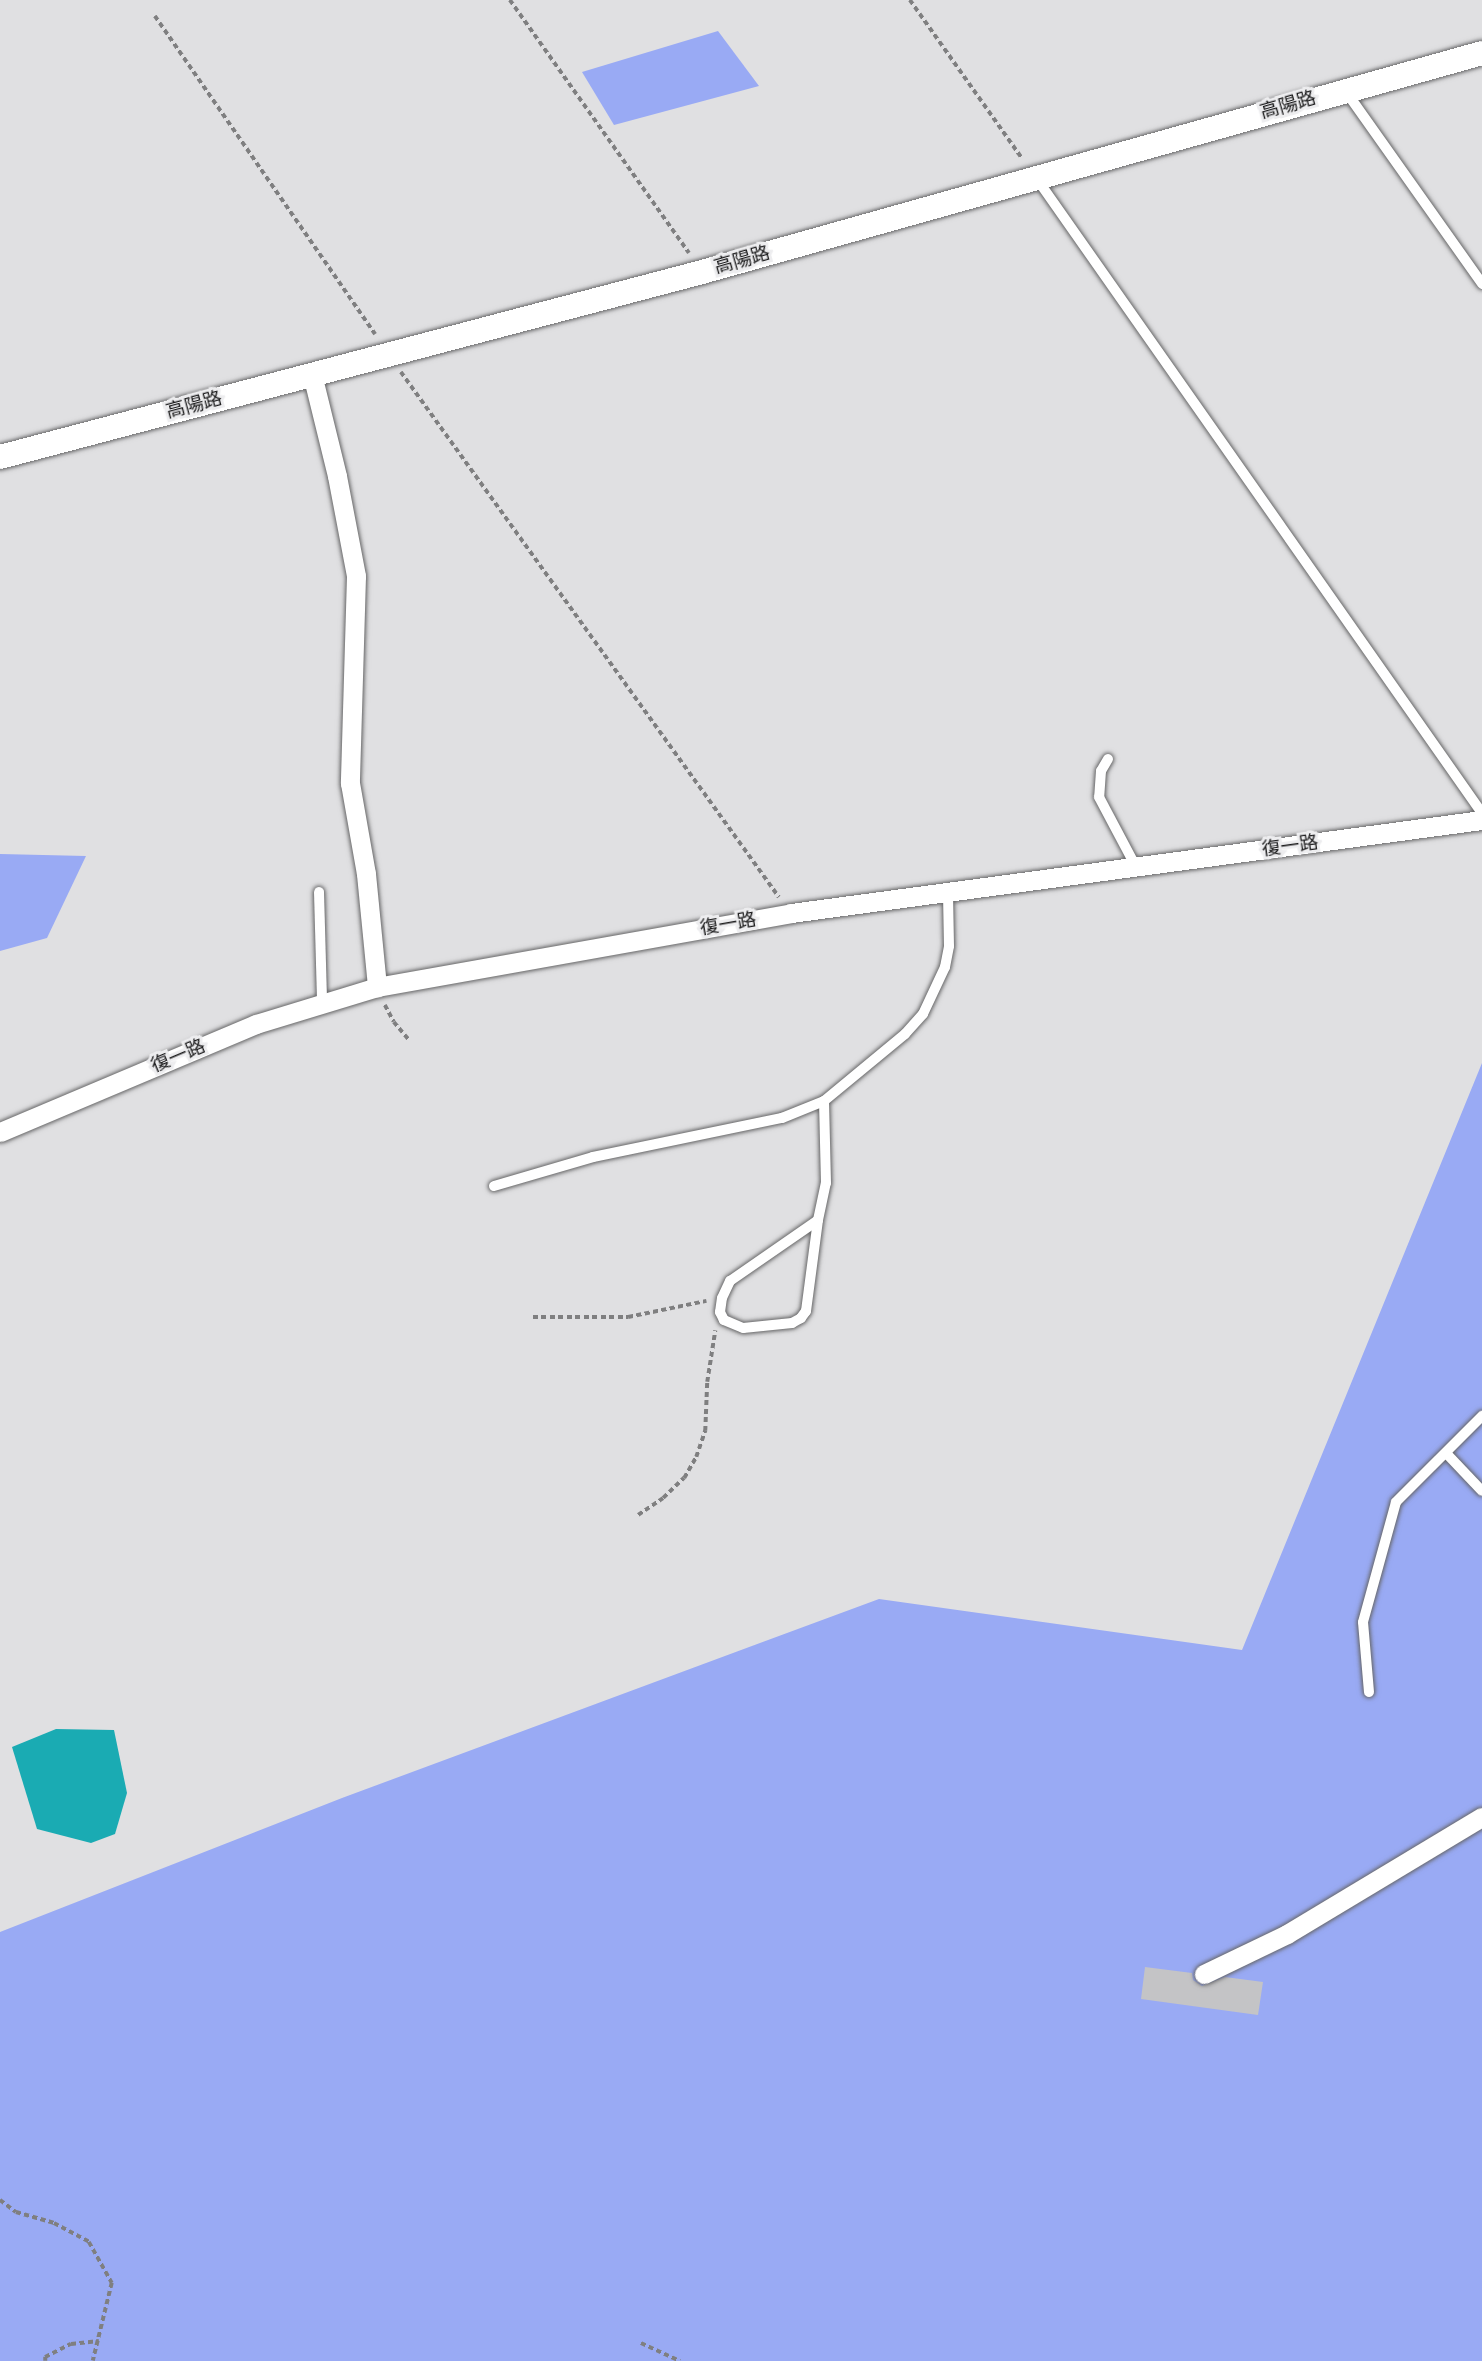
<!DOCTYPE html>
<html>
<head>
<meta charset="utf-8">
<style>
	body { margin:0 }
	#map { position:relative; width:1482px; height:2361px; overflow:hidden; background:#e0e0e2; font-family:"Fira Sans Condensed","Noto Sans TC",sans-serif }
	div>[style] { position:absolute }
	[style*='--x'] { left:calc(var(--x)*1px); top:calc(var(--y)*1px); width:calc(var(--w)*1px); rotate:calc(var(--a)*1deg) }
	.green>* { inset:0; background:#99aaf4 }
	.water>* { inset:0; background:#1aabb3 }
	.building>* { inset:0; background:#c4c4c6 }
	.path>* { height:3.5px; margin-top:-1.75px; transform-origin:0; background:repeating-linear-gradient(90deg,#7f7f80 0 5px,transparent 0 8.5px) }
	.roads { filter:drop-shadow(0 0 2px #666667) drop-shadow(0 0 2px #666667) }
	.service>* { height:10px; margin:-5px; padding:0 5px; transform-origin:5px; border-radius:5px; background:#fff }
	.minor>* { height:19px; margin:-9.5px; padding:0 9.5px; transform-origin:9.5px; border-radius:9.5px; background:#fff }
	.tertiary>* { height:24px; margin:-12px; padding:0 12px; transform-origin:12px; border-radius:12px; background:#fff }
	span { translate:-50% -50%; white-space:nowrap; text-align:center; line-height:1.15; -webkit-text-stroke:6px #ededef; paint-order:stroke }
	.street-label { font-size:19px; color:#1b1b1c }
</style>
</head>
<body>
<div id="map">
	<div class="green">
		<div style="clip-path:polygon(718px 31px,759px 86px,614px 125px,582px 72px)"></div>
		<div style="clip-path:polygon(0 854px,86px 856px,47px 938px,0 951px)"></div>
		<div style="clip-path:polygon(1482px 1063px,1482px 2361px,0 2361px,0 1932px,342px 1798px,879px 1599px,1242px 1650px)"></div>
	</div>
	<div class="water">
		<div style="clip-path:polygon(56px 1729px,114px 1730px,127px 1793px,115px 1834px,91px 1843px,37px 1829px,12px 1747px)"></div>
	</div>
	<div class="building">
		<div style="clip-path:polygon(1145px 1967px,1192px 1973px,1193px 1980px,1202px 1986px,1225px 1977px,1263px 1982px,1258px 2015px,1141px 1999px)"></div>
	</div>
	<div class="path">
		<div style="--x:510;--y:0;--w:310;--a:54.7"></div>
		<div style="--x:910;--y:0;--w:194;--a:54.7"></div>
		<div style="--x:155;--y:16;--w:387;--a:55.3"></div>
		<div style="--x:401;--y:372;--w:647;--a:54.25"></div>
		<div style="--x:385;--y:1005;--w:19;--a:62"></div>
		<div style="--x:394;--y:1022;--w:23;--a:50"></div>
		<div style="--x:533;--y:1317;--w:95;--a:0"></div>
		<div style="--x:628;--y:1317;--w:80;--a:-11.6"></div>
		<div style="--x:638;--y:1515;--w:30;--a:-34"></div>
		<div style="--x:663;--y:1498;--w:29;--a:-44"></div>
		<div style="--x:684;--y:1478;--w:24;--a:-60"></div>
		<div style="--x:696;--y:1457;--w:28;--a:-71"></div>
		<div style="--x:705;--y:1431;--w:49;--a:-87.7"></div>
		<div style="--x:707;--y:1382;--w:52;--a:-81.1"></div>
		<div style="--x:0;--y:2200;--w:20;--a:37"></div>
		<div style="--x:16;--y:2212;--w:40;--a:16"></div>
		<div style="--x:54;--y:2223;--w:40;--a:28"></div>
		<div style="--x:89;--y:2242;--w:47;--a:60.7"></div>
		<div style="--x:112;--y:2283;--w:80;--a:103.7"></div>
		<div style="--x:641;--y:2343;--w:43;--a:24.8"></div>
		<div style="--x:45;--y:2361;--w:4;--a:-90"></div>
		<div style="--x:45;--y:2357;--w:29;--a:-27"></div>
		<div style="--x:71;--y:2344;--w:28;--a:-6"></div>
	</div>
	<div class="roads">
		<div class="service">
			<div style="--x:1347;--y:93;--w:234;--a:54.7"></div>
			<div style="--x:1037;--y:179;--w:775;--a:54.94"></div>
			<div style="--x:1108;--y:759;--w:14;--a:120"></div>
			<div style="--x:1101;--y:771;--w:26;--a:94"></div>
			<div style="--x:1099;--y:797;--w:79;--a:62.1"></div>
			<div style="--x:319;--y:892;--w:110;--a:88.4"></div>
			<div style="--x:494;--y:1186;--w:103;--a:-16.3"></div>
			<div style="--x:593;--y:1157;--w:193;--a:-11.7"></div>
			<div style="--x:782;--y:1118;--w:45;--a:-22"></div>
			<div style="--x:824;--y:1101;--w:105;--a:-39.6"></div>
			<div style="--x:905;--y:1034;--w:27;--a:-48"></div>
			<div style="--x:923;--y:1014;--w:52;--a:-64.9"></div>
			<div style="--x:945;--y:967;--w:21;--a:-79"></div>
			<div style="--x:949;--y:946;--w:54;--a:-91.1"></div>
			<div style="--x:818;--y:1220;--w:92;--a:97.5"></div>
			<div style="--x:806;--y:1311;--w:9;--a:126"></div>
			<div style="--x:801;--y:1318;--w:10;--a:151"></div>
			<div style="--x:792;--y:1323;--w:49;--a:174.2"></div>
			<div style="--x:743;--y:1328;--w:21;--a:-157"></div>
			<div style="--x:724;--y:1320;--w:9;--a:-117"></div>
			<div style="--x:720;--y:1312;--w:14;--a:-82"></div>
			<div style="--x:722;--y:1298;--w:19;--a:-65"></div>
			<div style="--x:730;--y:1281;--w:107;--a:-34.7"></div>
			<div style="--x:818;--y:1220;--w:38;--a:-78"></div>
			<div style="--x:826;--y:1183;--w:82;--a:-91.4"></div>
			<div style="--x:1446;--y:1453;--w:52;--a:46.5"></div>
			<div style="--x:1369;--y:1692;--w:70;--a:-94.9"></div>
			<div style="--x:1363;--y:1622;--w:124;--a:-74.6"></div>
			<div style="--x:1396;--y:1502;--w:122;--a:-45"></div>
		</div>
		<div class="minor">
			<div style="--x:312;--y:374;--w:105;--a:76.2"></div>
			<div style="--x:337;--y:476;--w:102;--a:79.2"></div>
			<div style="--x:356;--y:576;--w:207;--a:91.7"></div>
			<div style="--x:350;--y:783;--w:92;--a:80"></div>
			<div style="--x:366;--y:874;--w:114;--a:84.4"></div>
			<div style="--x:0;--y:1132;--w:278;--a:-22.9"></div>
			<div style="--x:256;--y:1024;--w:127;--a:-17"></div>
			<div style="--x:377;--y:987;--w:421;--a:-10.1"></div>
			<div style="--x:791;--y:913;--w:697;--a:-7.67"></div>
			<div style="--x:1204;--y:1974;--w:92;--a:-25.7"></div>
			<div style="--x:1287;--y:1934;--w:227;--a:-31"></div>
		</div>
		<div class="tertiary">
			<div style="--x:0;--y:457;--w:726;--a:-14.76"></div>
			<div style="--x:702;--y:272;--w:810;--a:-15.68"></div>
		</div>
	</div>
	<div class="street-label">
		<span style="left:1288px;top:105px;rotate:-16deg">高陽路</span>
		<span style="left:742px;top:260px;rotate:-16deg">高陽路</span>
		<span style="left:194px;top:405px;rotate:-15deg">高陽路</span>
		<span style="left:1290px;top:846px;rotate:-8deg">復一路</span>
		<span style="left:728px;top:924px;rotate:-10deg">復一路</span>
		<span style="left:178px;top:1056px;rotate:-23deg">復一路</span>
	</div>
</div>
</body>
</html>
